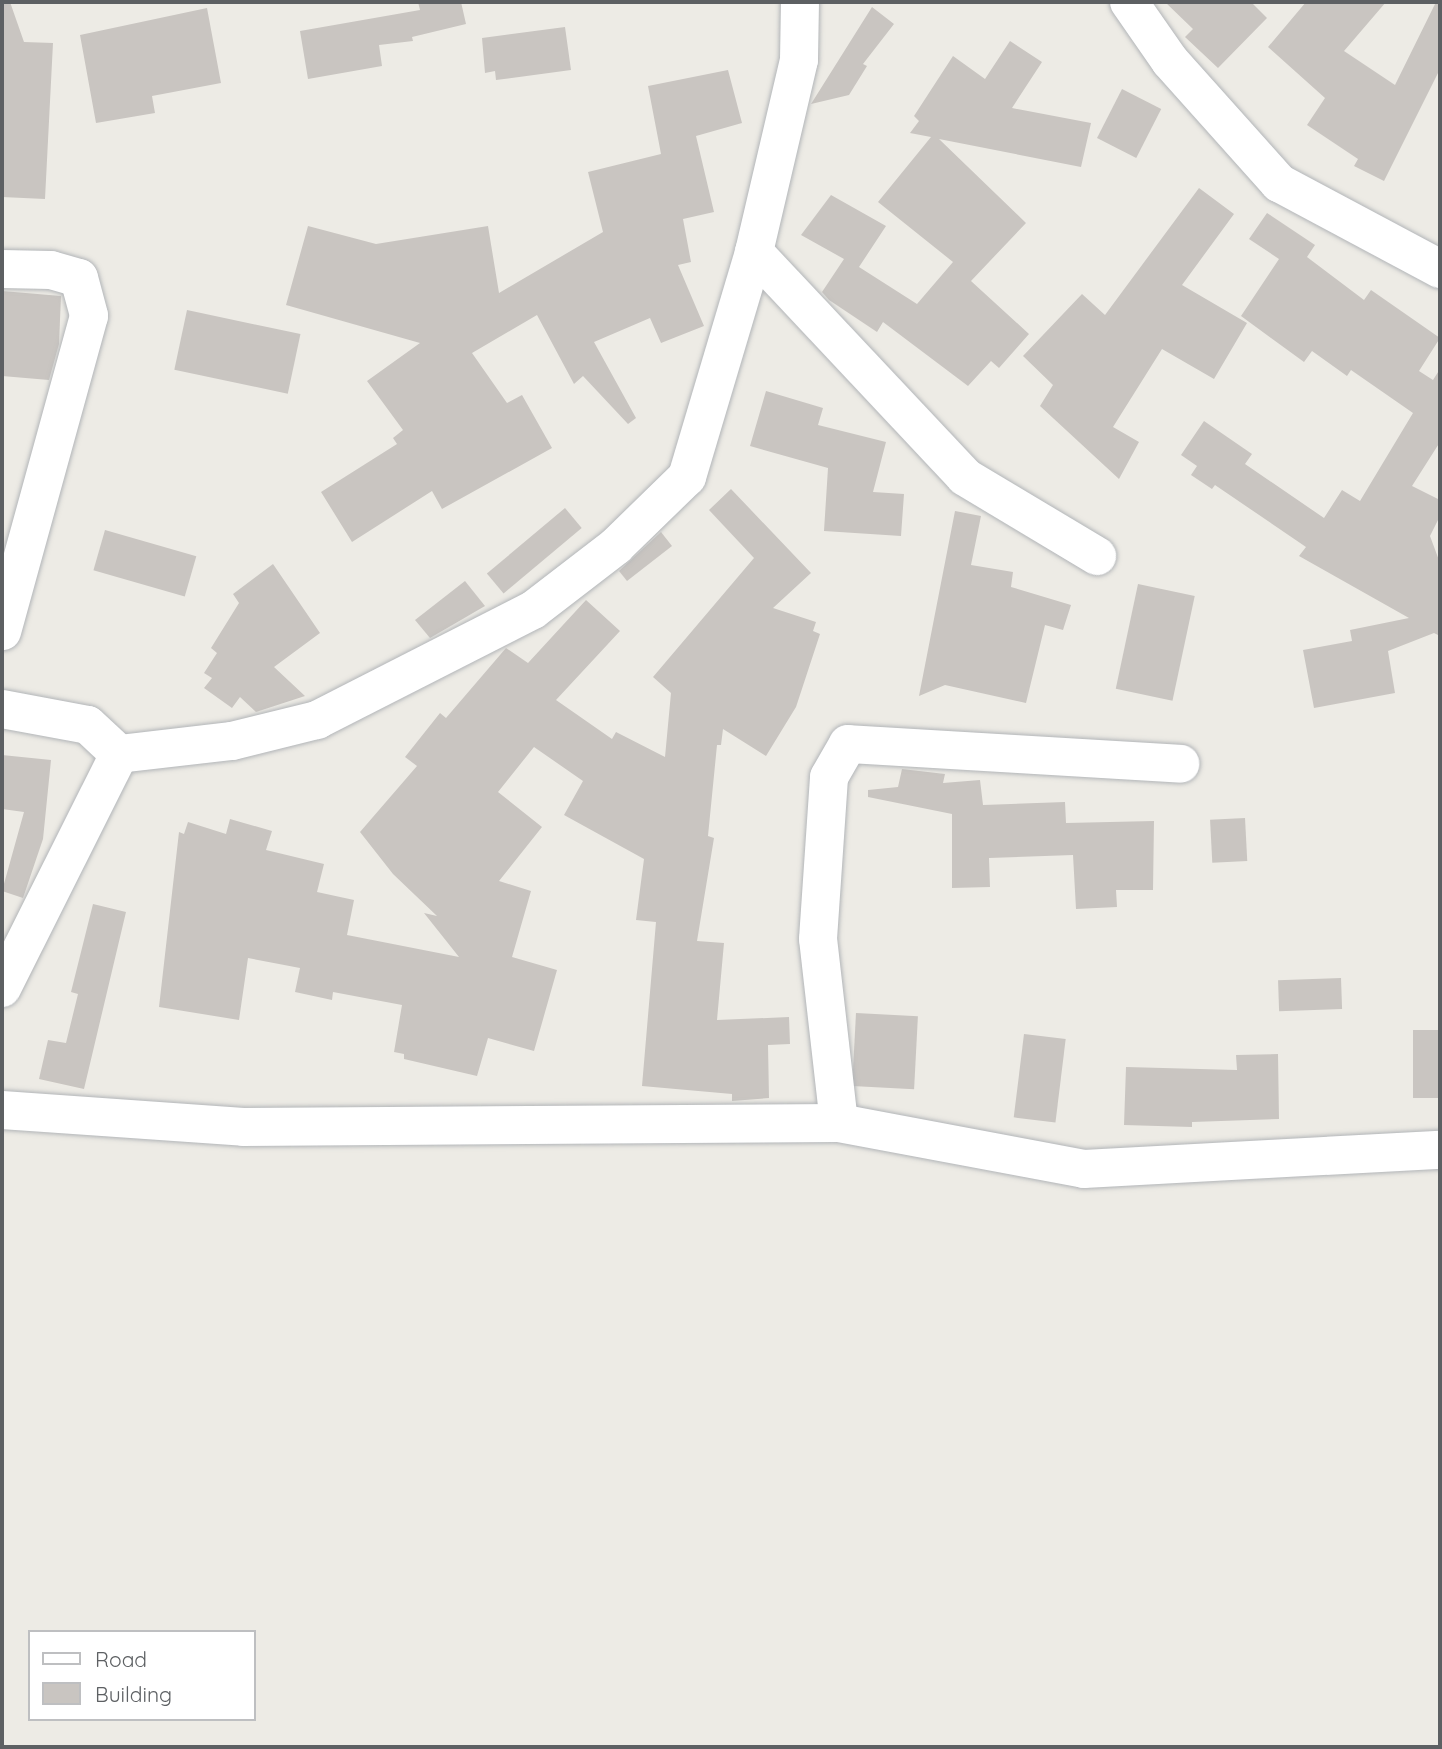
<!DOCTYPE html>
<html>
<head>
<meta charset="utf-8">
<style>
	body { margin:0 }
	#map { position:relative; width:1442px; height:1749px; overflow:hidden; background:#edebe5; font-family:Quicksand,sans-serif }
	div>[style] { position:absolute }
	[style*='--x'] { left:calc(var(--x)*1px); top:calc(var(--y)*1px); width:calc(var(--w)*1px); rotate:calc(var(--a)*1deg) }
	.building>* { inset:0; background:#c9c5c1; transform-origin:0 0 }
	.roads { filter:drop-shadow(0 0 2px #b2b5b8) drop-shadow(0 0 2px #b2b5b8) }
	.minor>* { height:38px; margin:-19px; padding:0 19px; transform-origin:19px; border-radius:19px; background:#fff }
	span { translate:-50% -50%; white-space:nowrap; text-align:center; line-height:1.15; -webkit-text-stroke:5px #fff; paint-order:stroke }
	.frame { position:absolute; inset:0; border:4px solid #5d6063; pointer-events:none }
	.legend { position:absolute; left:28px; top:1630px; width:228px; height:91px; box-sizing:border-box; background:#fff; border:2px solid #bebfc1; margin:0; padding:9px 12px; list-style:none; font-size:21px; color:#5d6063 }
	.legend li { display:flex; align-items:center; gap:14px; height:35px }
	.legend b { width:35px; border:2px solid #bebfc1 }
</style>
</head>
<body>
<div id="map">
	<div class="building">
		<div style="clip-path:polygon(2px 2px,10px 2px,24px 42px,53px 43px,45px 199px,2px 197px)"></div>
		<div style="clip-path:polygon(418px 2px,461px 2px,466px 24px,412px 37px,413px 41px,379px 45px,382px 66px,308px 79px,300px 31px,420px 10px)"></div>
		<div style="clip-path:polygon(1165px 2px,1251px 2px,1267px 18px,1218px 68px,1185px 37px,1193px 29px)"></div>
		<div style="clip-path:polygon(1306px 2px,1386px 2px,1344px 51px,1395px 85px,1436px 2px,1440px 2px,1440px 69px,1384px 181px,1354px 166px,1358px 159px,1307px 125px,1325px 98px,1268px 47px)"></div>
		<div style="clip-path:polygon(872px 7px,894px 24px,863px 64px,867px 66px,849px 95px,811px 104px)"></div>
		<div style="clip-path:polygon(207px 8px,221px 83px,152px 96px,155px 113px,96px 123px,80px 35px)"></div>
		<div style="clip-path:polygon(565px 27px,571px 70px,496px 80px,495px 71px,485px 73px,482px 38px)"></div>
		<div style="clip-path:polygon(1010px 41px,1042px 62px,1012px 108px,1091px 123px,1081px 167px,939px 139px,1026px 223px,971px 281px,1029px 334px,999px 368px,991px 361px,968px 386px,883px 322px,877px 332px,829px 300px,822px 292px,844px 259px,801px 235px,831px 195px,886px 226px,859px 267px,917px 304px,953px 262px,878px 202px,931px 137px,910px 133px,919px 121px,914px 116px,953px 56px,985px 79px)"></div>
		<div style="clip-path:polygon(728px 70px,742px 123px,696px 136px,714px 212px,683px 219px,691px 262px,678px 265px,704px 326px,661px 343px,650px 318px,594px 342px,636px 418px,628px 424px,583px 376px,574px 384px,537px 315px,472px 353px,507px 403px,522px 395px,552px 448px,442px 509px,432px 491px,352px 542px,321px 492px,397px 444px,393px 438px,403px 430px,367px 381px,420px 343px,286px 305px,308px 226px,376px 244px,488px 226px,499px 293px,603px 232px,588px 172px,661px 154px,648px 86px)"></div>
		<div style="left:1122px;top:89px;width:44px;height:55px;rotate:27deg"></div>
		<div style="clip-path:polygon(1199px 188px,1234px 214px,1182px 285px,1247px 323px,1214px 379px,1162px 349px,1113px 427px,1139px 442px,1119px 479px,1040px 406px,1053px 385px,1023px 356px,1082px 294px,1105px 315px)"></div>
		<div style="clip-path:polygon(1267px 213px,1315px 245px,1307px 257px,1364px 300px,1371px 290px,1440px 338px,1419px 371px,1433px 380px,1440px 369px,1440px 442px,1412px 486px,1440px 500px,1440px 516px,1430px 536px,1440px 563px,1440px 636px,1434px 633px,1388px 651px,1395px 693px,1314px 708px,1303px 650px,1352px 641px,1350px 630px,1409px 618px,1299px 556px,1306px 547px,1215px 485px,1212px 489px,1191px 475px,1197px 466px,1181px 455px,1204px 421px,1252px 454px,1245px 464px,1324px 518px,1342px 490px,1360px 501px,1413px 413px,1351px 370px,1347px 376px,1312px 351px,1304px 362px,1241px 316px,1279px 259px,1249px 239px)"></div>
		<div style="clip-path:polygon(2px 291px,61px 296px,59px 344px,49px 380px,2px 376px)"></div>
		<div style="left:187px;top:310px;width:116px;height:61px;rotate:12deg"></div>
		<div style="clip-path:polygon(766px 391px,823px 408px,818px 425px,886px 442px,873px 492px,904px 494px,901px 536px,824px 531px,828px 468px,750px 446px)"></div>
		<div style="clip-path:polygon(731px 489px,811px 573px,773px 608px,816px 622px,813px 631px,820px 634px,796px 707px,766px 756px,723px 729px,721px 745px,717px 745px,708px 836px,714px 838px,697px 941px,724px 943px,717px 1020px,789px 1017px,790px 1044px,768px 1045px,769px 1098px,732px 1101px,732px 1094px,642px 1086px,656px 922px,636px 920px,644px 859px,564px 815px,583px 781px,534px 747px,498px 792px,542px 827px,499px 881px,531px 891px,512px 957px,557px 970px,534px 1051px,488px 1038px,477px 1076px,404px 1059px,404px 1054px,394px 1052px,402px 1005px,333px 992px,332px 1000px,295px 992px,300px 968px,248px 958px,239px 1020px,159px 1007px,179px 832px,184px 834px,188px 822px,226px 834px,230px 819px,272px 831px,266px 850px,324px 864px,317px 892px,354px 900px,347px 935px,459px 957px,424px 913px,437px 916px,393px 874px,360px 832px,417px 766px,405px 757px,440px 713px,446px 718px,506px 648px,528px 663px,586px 600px,620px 631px,556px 700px,612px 739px,616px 732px,665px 757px,671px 693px,653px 677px,754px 558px,709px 510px)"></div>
		<div style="left:565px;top:508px;width:26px;height:102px;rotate:50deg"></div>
		<div style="clip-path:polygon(955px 511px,981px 516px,971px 565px,1013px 572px,1011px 587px,1071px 605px,1063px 630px,1045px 625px,1026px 703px,945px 685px,919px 696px)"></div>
		<div style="left:105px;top:530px;width:95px;height:42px;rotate:16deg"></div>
		<div style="clip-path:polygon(661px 532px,672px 546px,627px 581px,619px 571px)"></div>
		<div style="clip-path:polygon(273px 564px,320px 633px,274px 667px,305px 696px,256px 712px,240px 697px,232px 708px,204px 688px,212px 678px,204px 673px,217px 653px,211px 648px,239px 603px,233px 594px)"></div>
		<div style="clip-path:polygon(465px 581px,485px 606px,430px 638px,415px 620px)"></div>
		<div style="left:1138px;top:584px;width:58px;height:107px;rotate:12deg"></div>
		<div style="clip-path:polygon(2px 755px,51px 760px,43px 839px,23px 898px,2px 891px,24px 812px,2px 809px)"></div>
		<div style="clip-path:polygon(902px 769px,945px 774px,943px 783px,980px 780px,983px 805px,1065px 802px,1066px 823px,1154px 821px,1153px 890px,1116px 890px,1117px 907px,1076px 909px,1073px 855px,989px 858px,990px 887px,952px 888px,952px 814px,868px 797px,868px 790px,898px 787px)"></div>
		<div style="left:1245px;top:818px;width:43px;height:35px;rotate:87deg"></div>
		<div style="clip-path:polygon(93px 904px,126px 912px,84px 1089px,39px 1079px,48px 1040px,66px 1043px,78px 994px,71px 992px)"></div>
		<div style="left:1341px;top:978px;width:31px;height:63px;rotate:88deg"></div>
		<div style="left:856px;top:1013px;width:62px;height:73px;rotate:3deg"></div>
		<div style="left:1440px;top:1030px;width:68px;height:27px;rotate:90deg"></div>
		<div style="left:1024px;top:1034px;width:42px;height:84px;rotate:7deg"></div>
		<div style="clip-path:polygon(1278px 1054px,1279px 1119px,1192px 1122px,1192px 1127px,1124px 1125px,1126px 1067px,1237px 1070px,1236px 1055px)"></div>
	</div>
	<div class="roads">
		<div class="minor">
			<div style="--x:800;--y:2;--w:58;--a:91"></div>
			<div style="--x:799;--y:60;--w:197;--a:103.2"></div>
			<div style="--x:754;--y:252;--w:308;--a:46.8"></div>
			<div style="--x:965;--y:477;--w:154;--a:30.9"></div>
			<div style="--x:1129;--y:2;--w:72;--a:55.2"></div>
			<div style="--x:1170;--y:61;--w:164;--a:48.2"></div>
			<div style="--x:1279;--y:183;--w:183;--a:28.1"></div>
			<div style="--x:2;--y:269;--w:49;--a:1.2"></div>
			<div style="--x:51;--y:270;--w:29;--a:16"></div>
			<div style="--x:79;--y:278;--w:39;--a:75"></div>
			<div style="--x:89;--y:316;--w:327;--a:105.4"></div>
			<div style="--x:2;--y:709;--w:87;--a:10.5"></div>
			<div style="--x:88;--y:725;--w:42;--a:43.1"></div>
			<div style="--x:119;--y:754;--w:114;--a:-6.6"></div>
			<div style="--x:232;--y:741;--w:88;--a:-13.9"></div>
			<div style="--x:317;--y:720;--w:242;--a:-27"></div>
			<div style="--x:533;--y:610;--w:105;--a:-37.6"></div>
			<div style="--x:616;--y:546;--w:99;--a:-44.2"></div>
			<div style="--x:687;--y:477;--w:235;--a:-73.4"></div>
			<div style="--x:2;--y:988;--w:262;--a:-63.4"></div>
			<div style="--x:2;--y:1110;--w:242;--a:4"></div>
			<div style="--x:243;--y:1127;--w:596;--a:-0.38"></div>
			<div style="--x:839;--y:1123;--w:185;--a:-96.5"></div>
			<div style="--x:818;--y:939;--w:162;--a:-86.1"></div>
			<div style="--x:829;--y:777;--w:38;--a:-60"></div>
			<div style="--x:848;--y:744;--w:333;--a:3.4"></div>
			<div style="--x:839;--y:1123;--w:249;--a:10.6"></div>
			<div style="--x:1084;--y:1169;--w:357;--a:-3.1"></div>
		</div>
	</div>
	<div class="frame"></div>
	<ul class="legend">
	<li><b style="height:9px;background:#fff"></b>Road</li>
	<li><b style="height:19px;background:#c9c5c1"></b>Building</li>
	</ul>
</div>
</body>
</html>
